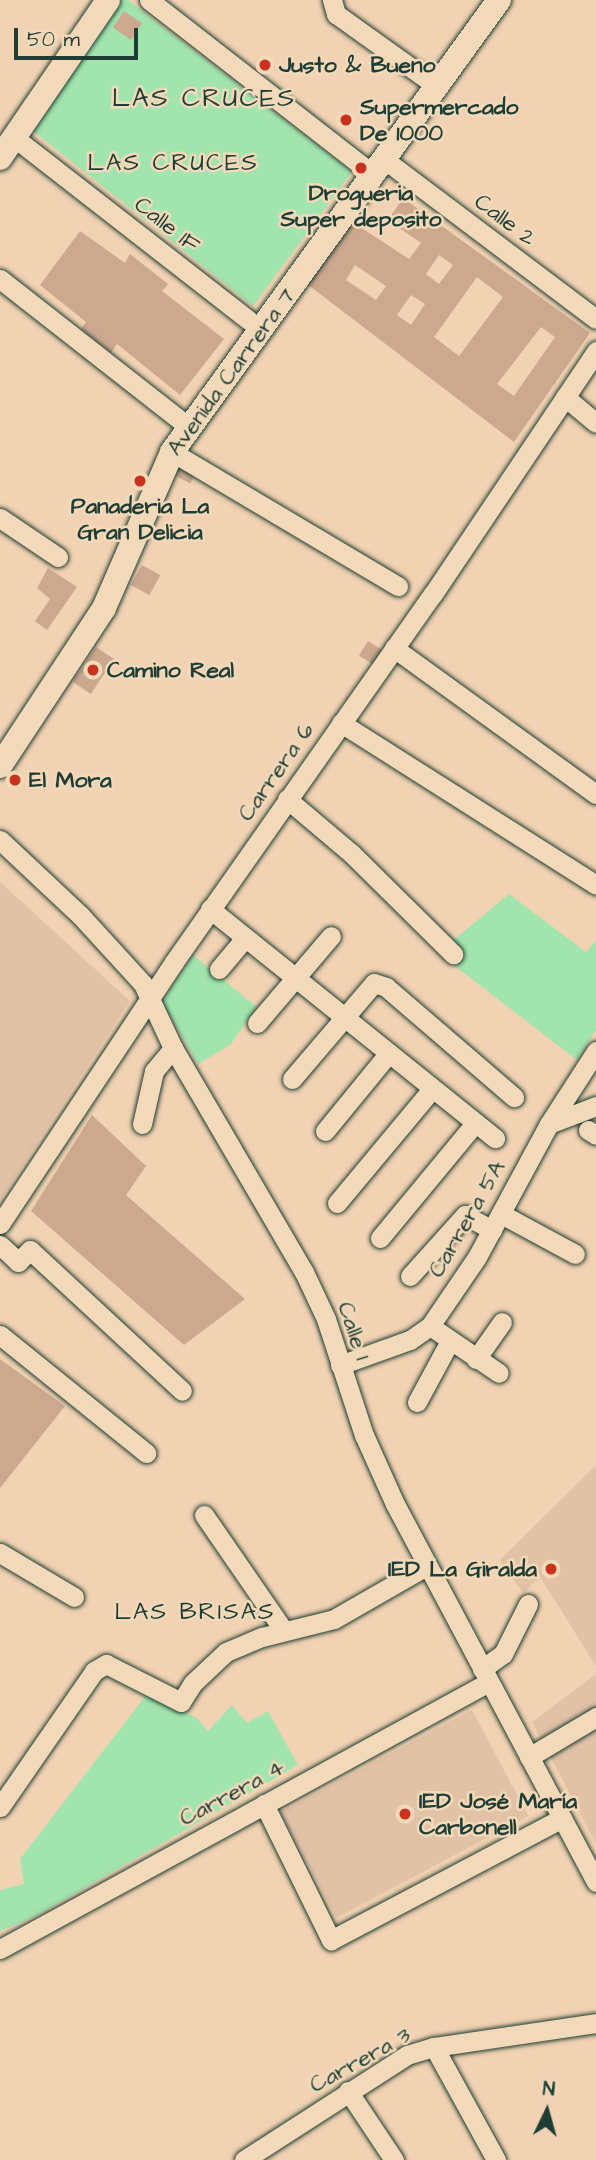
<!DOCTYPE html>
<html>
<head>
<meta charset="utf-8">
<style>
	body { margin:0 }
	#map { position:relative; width:596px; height:2160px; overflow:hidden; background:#f1d2b2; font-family:"Architects Daughter",sans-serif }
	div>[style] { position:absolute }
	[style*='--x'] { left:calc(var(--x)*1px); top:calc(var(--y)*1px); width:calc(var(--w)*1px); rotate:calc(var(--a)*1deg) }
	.built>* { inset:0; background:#e2c2a6; transform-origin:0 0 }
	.green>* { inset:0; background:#a2e4ad }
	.building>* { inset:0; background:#cca88f; transform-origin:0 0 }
	.roads { filter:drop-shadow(0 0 2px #1f3d34) drop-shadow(0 0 2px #1f3d34) }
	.minor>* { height:19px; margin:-9.5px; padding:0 9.5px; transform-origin:9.5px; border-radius:9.5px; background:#f1d9b9 }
	.major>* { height:24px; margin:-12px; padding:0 12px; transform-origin:12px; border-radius:12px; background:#f1d9b9 }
	.dots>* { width:19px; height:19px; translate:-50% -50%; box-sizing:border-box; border:4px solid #f1d9b9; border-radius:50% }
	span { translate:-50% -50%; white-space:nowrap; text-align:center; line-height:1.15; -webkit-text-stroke:5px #f1d9b9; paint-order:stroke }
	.poi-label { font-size:23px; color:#1f3d34; font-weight:700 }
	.left { translate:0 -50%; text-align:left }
	.right { translate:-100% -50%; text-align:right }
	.street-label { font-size:23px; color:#1f3d34 }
	.neighbourhood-label { font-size:24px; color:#1f3d34; letter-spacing:2px }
	.quarter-label { font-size:26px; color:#1f3d34; letter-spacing:2px }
	.north { position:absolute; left:512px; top:2076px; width:70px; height:70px; -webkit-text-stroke:5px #f1d9b9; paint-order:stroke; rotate:5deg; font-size:19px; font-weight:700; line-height:28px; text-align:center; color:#1f3d34 }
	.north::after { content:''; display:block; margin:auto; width:24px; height:32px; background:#1f3d34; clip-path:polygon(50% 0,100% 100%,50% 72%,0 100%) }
	.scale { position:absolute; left:14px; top:28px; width:124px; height:32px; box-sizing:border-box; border:4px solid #1f3d34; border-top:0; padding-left:9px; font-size:21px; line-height:24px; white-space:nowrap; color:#1f3d34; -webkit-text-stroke:5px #f1d9b9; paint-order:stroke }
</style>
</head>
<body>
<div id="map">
	<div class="built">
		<div style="clip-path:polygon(0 882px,130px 1001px,0 1200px)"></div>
		<div style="clip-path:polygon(596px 1465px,596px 1666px,540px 1577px,523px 1593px,500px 1560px)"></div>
		<div style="clip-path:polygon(596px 1674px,596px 1844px,532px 1722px)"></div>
		<div style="left:472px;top:1710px;width:120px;height:217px;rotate:62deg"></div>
	</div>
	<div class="green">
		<div style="clip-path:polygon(122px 0,128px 0,352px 172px,253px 306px,32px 130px)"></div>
		<div style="clip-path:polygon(509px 894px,586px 952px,596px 940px,596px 1030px,577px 1060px,455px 966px,463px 954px,451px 942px)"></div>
		<div style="clip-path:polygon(193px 955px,257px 1007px,230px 1045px,198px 1064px,162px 1002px)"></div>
		<div style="clip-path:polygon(147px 1694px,197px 1718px,208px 1731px,232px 1705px,247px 1723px,268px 1711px,298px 1765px,34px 1917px,0 1931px,0 1890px,24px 1884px,20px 1859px)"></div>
	</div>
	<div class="building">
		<div style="left:124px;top:11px;width:22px;height:20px;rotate:34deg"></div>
		<div style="clip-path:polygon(evenodd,403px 198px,590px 333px,514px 442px,307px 284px,351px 221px,409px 259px,421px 243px,388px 220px,403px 198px,439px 255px,453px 265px,439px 284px,426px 274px,439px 255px,403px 198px,355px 265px,386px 286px,376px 300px,346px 280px,355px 265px,403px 198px,477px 277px,503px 297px,459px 356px,434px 337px,477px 277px,403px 198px,411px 295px,425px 304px,411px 325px,397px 315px,411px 295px,403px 198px,541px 327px,555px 337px,514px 396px,497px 384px,541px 327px)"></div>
		<div style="clip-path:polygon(80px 231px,125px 263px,130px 254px,168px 284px,162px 291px,224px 339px,180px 395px,117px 344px,111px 353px,81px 329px,86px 322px,40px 285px)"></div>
		<div style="left:177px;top:464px;width:21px;height:11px;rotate:28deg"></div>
		<div style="left:142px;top:565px;width:21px;height:23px;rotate:29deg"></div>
		<div style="clip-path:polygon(48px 568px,77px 587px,47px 630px,35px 621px,50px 599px,37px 588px)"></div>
		<div style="left:368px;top:641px;width:19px;height:17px;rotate:32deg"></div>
		<div style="left:96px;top:647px;width:22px;height:42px;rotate:34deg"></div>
		<div style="clip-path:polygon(92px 1115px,146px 1166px,126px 1195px,245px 1299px,184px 1345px,31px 1211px)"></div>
		<div style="clip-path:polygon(0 1359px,65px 1406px,0 1488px)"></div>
	</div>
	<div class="roads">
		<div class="minor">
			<div style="--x:149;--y:0;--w:285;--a:37.9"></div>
			<div style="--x:332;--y:0;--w:15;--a:74"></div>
			<div style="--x:336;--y:14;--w:125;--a:35.6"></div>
			<div style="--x:20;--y:142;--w:290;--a:37.9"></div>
			<div style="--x:385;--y:160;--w:264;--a:37"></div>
			<div style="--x:0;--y:279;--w:240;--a:38.1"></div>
			<div style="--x:565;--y:397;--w:40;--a:40"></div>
			<div style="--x:172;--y:452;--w:263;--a:30.7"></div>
			<div style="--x:0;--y:518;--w:70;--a:33.9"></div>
			<div style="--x:394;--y:648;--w:249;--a:35.9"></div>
			<div style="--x:341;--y:723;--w:302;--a:32.4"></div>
			<div style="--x:287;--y:799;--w:84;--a:40.2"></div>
			<div style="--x:351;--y:853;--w:144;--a:44.7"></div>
			<div style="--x:0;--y:840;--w:110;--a:43.2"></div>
			<div style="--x:80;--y:915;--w:93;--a:47.6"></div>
			<div style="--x:143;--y:984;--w:71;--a:64.9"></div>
			<div style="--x:173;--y:1048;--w:259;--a:59.7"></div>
			<div style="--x:304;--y:1272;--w:52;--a:64.9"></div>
			<div style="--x:326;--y:1319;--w:122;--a:71.9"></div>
			<div style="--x:364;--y:1435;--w:76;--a:65.8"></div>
			<div style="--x:395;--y:1504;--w:428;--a:62"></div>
			<div style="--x:210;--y:909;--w:366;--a:38.8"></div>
			<div style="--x:219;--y:969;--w:40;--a:-50"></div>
			<div style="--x:257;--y:1023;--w:114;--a:-49.6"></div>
			<div style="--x:292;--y:1079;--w:126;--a:-49.5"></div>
			<div style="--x:374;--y:983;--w:13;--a:18"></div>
			<div style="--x:386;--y:987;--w:169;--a:40.7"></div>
			<div style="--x:142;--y:1124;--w:54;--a:-77.2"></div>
			<div style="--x:154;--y:1071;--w:30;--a:-50"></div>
			<div style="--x:549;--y:1124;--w:50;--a:-21"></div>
			<div style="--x:588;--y:1130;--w:9;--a:32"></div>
			<div style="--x:325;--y:1131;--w:99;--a:-50.7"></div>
			<div style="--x:337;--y:1203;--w:148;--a:-50.2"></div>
			<div style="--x:501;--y:1214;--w:84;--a:28.4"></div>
			<div style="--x:0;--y:1224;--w:315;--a:-56.4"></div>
			<div style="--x:174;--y:962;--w:450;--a:-54.9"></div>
			<div style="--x:433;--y:594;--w:293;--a:-56.1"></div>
			<div style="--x:380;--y:1238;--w:149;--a:-50.4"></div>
			<div style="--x:0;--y:1245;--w:25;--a:43"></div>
			<div style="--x:18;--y:1262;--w:17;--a:-45"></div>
			<div style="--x:30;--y:1250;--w:207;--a:42.8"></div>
			<div style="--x:410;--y:1276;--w:82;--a:-48"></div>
			<div style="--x:465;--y:1215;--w:31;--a:29"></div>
			<div style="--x:430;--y:1326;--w:83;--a:34.3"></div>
			<div style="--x:0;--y:1335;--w:188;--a:38.9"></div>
			<div style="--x:476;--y:1359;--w:45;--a:-54.9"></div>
			<div style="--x:340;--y:1365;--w:74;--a:-19.7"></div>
			<div style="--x:410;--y:1340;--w:24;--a:-35"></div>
			<div style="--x:430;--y:1326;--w:83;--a:-55.7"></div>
			<div style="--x:477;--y:1257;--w:151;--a:-61.6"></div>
			<div style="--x:549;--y:1124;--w:87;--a:-57.2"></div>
			<div style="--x:417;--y:1402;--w:69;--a:-61.6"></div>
			<div style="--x:204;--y:1515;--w:141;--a:55.4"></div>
			<div style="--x:0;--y:1553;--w:86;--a:30.7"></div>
			<div style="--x:482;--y:1669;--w:26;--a:-36"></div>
			<div style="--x:503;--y:1654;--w:56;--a:-63.4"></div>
			<div style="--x:529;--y:1757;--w:78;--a:-30.8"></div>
			<div style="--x:264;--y:1804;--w:152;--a:63.8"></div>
			<div style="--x:331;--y:1940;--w:261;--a:-27.8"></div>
			<div style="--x:0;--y:1807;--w:165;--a:-55.3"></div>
			<div style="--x:94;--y:1671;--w:14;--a:-30"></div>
			<div style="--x:106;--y:1664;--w:84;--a:26.9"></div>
			<div style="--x:181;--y:1702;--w:22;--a:-58"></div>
			<div style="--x:193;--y:1683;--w:45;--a:-43.2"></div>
			<div style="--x:226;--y:1652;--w:39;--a:-23"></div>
			<div style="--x:262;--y:1637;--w:74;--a:-14"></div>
			<div style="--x:334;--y:1619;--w:106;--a:-29.9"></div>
			<div style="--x:0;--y:1949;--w:557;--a:-28.64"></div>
			<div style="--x:434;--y:2047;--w:129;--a:61.2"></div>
			<div style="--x:348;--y:2091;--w:83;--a:56.3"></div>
			<div style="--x:244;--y:2160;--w:194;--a:-32.8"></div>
			<div style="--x:407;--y:2055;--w:28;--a:-17"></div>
			<div style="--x:434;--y:2047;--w:164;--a:-8.4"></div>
		</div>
		<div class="major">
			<div style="--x:0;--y:158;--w:191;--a:-55.6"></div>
			<div style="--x:0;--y:766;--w:189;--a:-56.6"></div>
			<div style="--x:104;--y:608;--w:170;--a:-66.4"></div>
			<div style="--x:172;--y:452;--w:558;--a:-54.12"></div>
		</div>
	</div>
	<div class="dots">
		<div style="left:265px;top:65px;background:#c8321e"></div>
		<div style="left:346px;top:120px;background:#c8321e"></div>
		<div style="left:361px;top:168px;background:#c8321e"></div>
		<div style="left:140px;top:481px;background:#c8321e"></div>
		<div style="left:93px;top:670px;background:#c8321e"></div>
		<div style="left:15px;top:780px;background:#c8321e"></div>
		<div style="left:551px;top:1569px;background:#c8321e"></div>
		<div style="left:405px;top:1814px;background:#c8321e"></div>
	</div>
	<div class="poi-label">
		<span class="left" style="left:279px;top:65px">Justo &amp; Bueno</span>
		<span class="left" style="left:360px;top:120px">Supermercado<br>De 1000</span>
		<span style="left:361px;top:206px">Drogueria<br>Super deposito</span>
		<span style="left:140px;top:519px">Panaderia La<br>Gran Delicia</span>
		<span class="left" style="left:107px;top:670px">Camino Real</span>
		<span class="left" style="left:29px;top:780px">El Mora</span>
		<span class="right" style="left:537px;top:1569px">IED La Giralda</span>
		<span class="left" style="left:419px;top:1814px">IED José María<br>Carbonell</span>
	</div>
	<div class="street-label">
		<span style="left:505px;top:220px;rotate:37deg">Calle 2</span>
		<span style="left:167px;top:225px;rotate:38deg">Calle 1F</span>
		<span style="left:231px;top:372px;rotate:-54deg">Avenida Carrera 7</span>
		<span style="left:276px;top:772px;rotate:-55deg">Carrera 6</span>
		<span style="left:467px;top:1219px;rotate:-60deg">Carrera 5A</span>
		<span style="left:354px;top:1331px;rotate:71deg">Calle 1</span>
		<span style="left:232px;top:1793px;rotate:-28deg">Carrera 4</span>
		<span style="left:360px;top:2060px;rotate:-29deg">Carrera 3</span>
	</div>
	<div class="neighbourhood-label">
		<span style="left:173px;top:164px">LAS CRUCES</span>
		<span style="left:195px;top:1613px">LAS BRISAS</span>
	</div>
	<div class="quarter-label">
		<span style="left:204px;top:99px">LAS CRUCES</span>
	</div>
	<div class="north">N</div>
	<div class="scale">50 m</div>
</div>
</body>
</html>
